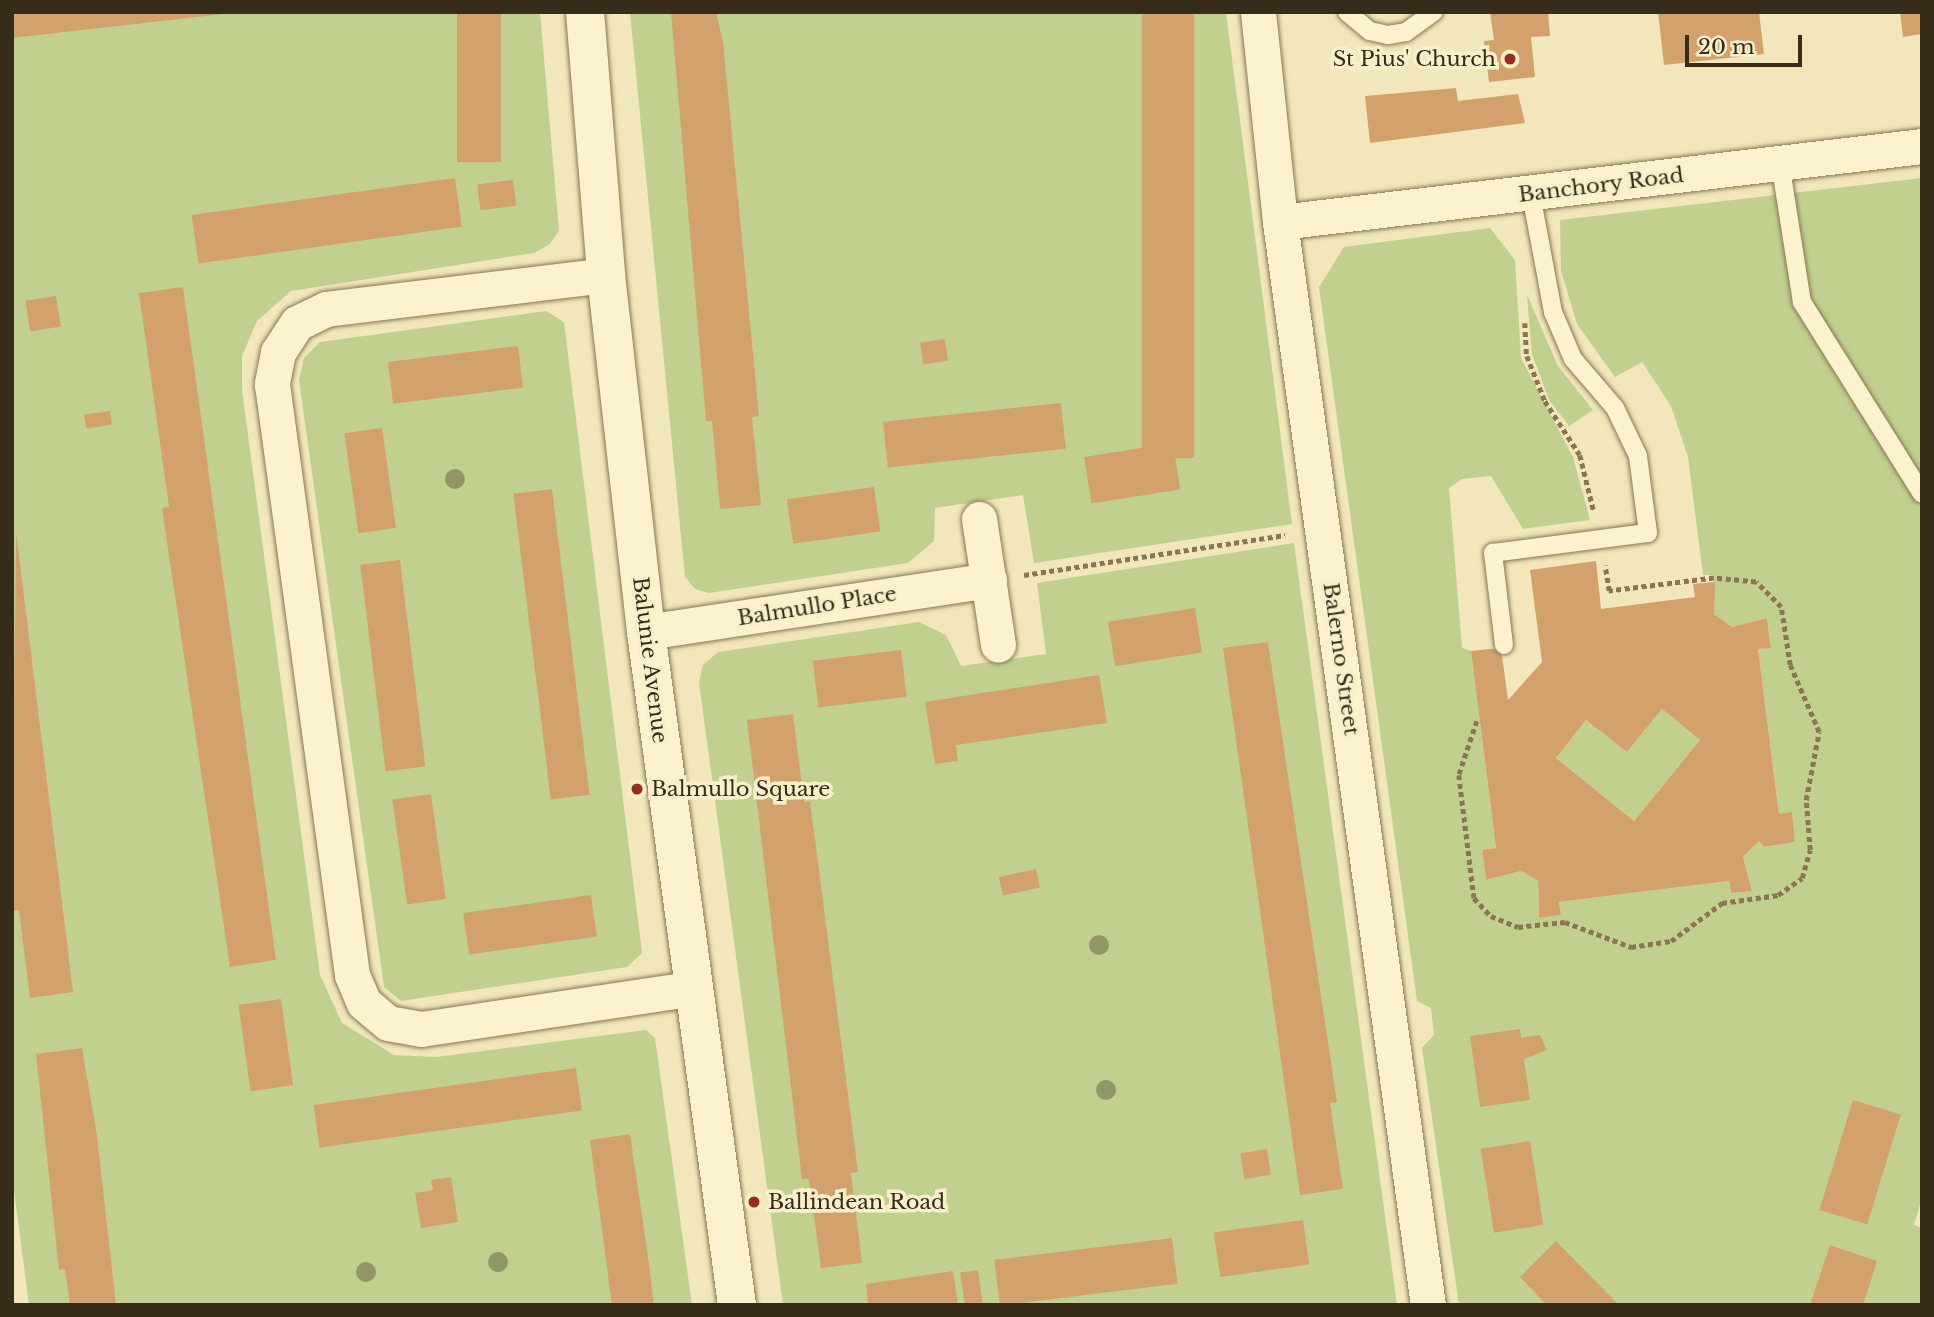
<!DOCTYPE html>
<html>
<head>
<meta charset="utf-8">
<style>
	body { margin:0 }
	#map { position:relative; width:1934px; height:1317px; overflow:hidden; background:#f1e7ba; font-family:"Libre Baskerville",serif }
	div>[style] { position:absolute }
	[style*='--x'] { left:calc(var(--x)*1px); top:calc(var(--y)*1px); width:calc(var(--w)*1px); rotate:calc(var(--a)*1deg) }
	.green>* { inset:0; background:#c1d08e }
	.building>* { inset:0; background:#d3a26c; transform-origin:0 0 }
	.path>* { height:4.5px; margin-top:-2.25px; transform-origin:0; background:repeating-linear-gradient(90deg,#8a7653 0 5px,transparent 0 8.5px) }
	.roads { filter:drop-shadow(0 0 2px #8a7653) drop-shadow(0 0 2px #8a7653) }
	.service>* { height:18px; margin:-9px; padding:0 9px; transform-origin:9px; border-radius:9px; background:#fcf3ce }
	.minor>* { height:35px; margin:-17.5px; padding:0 17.5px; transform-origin:17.5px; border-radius:17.5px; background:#fcf3ce }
	.tertiary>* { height:38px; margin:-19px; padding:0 19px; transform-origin:19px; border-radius:19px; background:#fcf3ce }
	.trees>* { width:20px; height:20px; margin:-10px; border-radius:50%; background:#919764 }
	.dots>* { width:19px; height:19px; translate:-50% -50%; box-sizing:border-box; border:4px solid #f8f0ca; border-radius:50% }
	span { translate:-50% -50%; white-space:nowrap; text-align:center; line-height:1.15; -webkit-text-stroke:7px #f8f0ca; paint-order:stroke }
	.poi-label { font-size:21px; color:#372b1a }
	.right { translate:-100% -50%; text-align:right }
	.left { translate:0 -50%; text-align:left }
	.street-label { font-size:21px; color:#372b1a }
	.frame { position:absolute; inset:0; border:14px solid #372b1a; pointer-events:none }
	.scale { position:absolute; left:1685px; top:35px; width:117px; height:32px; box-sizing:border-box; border:4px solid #372b1a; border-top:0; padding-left:9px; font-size:21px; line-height:24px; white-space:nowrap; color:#372b1a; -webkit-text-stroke:5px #f8f0ca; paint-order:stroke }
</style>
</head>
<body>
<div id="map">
	<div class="green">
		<div style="clip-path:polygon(12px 12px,540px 12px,559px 231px,550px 244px,534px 253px,291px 291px,257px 321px,242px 356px,242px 390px,320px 975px,342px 1023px,394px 1055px,436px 1057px,646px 1030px,655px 1038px,692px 1305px,29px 1305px,12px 1175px)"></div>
		<div style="clip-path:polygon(630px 12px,1226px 12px,1292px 524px,1034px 563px,1023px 495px,935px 508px,934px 541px,908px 563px,709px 593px,695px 589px,685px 577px)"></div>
		<div style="clip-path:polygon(1922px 178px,1922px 1198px,1914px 1225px,1922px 1228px,1922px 1305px,1459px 1305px,1422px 1048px,1434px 1035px,1431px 1008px,1417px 1001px,1319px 287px,1344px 247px,1490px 228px,1515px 260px,1521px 358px,1573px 457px,1590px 520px,1523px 529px,1491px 476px,1462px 479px,1449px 488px,1462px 648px,1471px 651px,1496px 848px,1482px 851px,1486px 880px,1521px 871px,1538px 881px,1539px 918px,1561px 915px,1559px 902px,1729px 881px,1731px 893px,1752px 891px,1743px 857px,1759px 841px,1764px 847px,1795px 842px,1792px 813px,1779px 814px,1758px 649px,1771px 647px,1767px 618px,1732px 627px,1714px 614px,1714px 575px,1703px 575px,1688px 457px,1671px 406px,1642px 362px,1615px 377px,1577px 324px,1561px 271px,1560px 220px)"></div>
		<div style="clip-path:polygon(1527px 295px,1558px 366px,1593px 410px,1569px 426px,1549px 400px,1532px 354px)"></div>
		<div style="clip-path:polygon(546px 311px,564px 322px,642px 953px,627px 967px,401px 1001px,384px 987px,299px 380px,304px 358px,320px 342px)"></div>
		<div style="clip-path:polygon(1294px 543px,1397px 1305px,783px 1305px,699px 682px,703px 665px,718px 652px,919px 622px,946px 635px,961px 666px,1046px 654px,1037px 583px)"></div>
		<div style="clip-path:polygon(1662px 709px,1700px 740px,1634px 821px,1556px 758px,1586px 720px,1627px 752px)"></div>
	</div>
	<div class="building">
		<div style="clip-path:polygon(12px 12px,223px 12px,223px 14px,12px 38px)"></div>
		<div style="left:457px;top:12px;width:44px;height:150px"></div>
		<div style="clip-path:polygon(671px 12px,716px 12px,723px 42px,759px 416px,752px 417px,761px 505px,720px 509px,712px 421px,706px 421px)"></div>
		<div style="left:1142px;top:12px;width:52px;height:446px"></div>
		<div style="clip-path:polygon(1490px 12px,1548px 12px,1550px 36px,1531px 37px,1535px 77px,1489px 82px,1484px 41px,1494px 40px)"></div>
		<div style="clip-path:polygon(1658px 12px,1759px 12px,1764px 54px,1664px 65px)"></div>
		<div style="clip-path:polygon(1900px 12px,1922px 12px,1922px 34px,1903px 37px)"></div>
		<div style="clip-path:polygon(1456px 88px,1458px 101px,1518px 94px,1525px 123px,1370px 143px,1365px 96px)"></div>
		<div style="left:455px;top:178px;width:49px;height:266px;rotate:82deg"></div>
		<div style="left:513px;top:180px;width:26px;height:36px;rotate:83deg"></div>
		<div style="clip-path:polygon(183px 287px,276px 960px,230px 967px,162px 508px,169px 507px,139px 293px)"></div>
		<div style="left:56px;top:296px;width:31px;height:31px;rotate:81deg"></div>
		<div style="left:945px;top:339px;width:22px;height:25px;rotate:82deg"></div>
		<div style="left:518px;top:346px;width:42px;height:131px;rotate:83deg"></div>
		<div style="left:1061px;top:403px;width:46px;height:179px;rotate:84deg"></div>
		<div style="left:110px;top:411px;width:14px;height:26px;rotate:82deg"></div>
		<div style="left:382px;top:428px;width:101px;height:38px;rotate:82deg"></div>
		<div style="left:1173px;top:443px;width:47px;height:90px;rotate:81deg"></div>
		<div style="left:874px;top:487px;width:45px;height:88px;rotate:82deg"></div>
		<div style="left:552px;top:489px;width:308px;height:39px;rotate:83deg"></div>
		<div style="clip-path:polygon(16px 532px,73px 992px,30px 998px,19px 910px,12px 911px)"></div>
		<div style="left:400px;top:560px;width:208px;height:40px;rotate:83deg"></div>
		<div style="clip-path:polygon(evenodd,1596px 561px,1601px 609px,1695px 597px,1693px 584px,1715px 582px,1714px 614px,1732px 627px,1767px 618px,1771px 648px,1758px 649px,1779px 814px,1792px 812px,1795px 842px,1764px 847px,1759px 841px,1743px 857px,1752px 891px,1731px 893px,1729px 881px,1559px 902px,1561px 915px,1539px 918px,1538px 881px,1521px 871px,1486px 880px,1482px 850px,1496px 848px,1471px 651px,1501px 648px,1508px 700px,1542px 662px,1530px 570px,1596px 561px,1662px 709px,1700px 740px,1634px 821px,1556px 758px,1586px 720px,1627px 752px,1662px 709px)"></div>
		<div style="left:1195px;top:608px;width:45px;height:88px;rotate:81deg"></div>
		<div style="clip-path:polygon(1268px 642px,1337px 1102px,1330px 1103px,1343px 1189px,1300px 1195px,1223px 648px)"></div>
		<div style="left:901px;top:650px;width:47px;height:89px;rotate:83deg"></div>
		<div style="clip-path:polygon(1099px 675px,1107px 723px,956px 745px,958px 761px,935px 764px,925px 702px)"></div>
		<div style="clip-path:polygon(793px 714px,804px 802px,810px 801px,858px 1172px,851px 1173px,862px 1263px,821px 1268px,809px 1179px,802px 1179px,747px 720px)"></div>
		<div style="left:431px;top:794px;width:106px;height:39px;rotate:82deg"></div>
		<div style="left:1036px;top:869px;width:19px;height:38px;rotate:78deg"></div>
		<div style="left:591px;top:895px;width:42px;height:129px;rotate:82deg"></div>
		<div style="left:281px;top:999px;width:87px;height:43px;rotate:82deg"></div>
		<div style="clip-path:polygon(1520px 1029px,1521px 1038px,1540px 1035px,1547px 1050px,1524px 1059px,1530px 1100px,1480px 1107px,1470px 1036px)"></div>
		<div style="clip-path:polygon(82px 1048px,97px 1136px,116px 1305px,70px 1305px,65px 1269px,59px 1270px,36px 1054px)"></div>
		<div style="left:576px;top:1068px;width:43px;height:265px;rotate:82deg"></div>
		<div style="left:1853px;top:1100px;width:50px;height:115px;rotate:17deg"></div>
		<div style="clip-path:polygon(630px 1134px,649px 1264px,654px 1305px,612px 1305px,590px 1140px)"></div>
		<div style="left:1530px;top:1141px;width:85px;height:50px;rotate:81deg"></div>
		<div style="left:1267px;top:1149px;width:26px;height:27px;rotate:81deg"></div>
		<div style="clip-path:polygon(451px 1177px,458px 1222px,421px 1228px,415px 1193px,433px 1190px,431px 1180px)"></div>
		<div style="left:1303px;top:1220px;width:45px;height:90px;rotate:82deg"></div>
		<div style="left:1172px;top:1238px;width:46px;height:179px;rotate:83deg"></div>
		<div style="clip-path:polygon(1556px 1241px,1617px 1303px,1615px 1305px,1547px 1305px,1520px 1277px)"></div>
		<div style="clip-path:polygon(1830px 1245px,1877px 1261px,1863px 1305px,1810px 1305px)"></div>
		<div style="left:978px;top:1270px;width:35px;height:18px;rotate:82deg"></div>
		<div style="clip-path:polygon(953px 1271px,958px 1305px,868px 1305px,866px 1284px)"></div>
	</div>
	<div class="path">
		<div style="--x:1525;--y:323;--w:33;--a:87"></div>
		<div style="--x:1527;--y:356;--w:48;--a:68.2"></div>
		<div style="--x:1545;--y:401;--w:64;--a:57.1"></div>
		<div style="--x:1580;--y:455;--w:59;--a:76.2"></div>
		<div style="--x:1024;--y:575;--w:264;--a:-8.7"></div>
		<div style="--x:1477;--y:721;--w:57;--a:108.4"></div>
		<div style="--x:1459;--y:775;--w:124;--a:83"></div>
		<div style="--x:1474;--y:898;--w:25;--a:47"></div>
		<div style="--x:1491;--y:916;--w:29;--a:22"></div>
		<div style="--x:1518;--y:927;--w:47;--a:-6.1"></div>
		<div style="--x:1565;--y:922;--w:71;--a:20.7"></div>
		<div style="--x:1631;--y:947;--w:40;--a:-8.5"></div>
		<div style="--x:1671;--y:941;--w:64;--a:-36.7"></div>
		<div style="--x:1722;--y:903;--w:57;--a:-8.1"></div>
		<div style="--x:1778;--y:895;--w:29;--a:-35"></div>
		<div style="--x:1802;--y:878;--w:29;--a:-74"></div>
		<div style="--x:1810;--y:850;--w:50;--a:-94.6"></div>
		<div style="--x:1806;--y:800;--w:69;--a:-79.2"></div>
		<div style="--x:1819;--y:732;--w:73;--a:-113.4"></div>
		<div style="--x:1790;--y:665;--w:59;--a:-98.8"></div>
		<div style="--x:1781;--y:607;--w:35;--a:-135"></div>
		<div style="--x:1756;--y:582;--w:42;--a:-174.6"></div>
		<div style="--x:1714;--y:578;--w:106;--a:172.9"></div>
		<div style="--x:1609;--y:591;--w:26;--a:-99"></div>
	</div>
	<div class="roads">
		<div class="service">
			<div style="--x:1347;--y:12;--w:30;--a:40"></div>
			<div style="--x:1370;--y:31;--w:18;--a:13"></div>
			<div style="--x:1388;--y:35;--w:18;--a:-9"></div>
			<div style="--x:1406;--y:32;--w:34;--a:-36"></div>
			<div style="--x:1780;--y:162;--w:142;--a:81.1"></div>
			<div style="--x:1802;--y:302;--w:226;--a:58"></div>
			<div style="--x:1504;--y:645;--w:93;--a:-96.8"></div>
			<div style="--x:1493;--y:553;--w:156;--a:-7.4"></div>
			<div style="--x:1648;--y:533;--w:78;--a:-97.4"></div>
			<div style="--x:1638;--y:456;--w:53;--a:-115.6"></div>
			<div style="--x:1615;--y:408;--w:65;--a:-130.6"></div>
			<div style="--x:1573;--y:359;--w:51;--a:-113.1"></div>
			<div style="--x:1553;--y:312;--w:120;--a:-100.6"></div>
		</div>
		<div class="minor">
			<div style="--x:1258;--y:12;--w:211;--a:84"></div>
			<div style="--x:1280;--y:222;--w:1093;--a:82.22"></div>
			<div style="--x:1280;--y:222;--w:646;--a:-6.75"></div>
			<div style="--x:606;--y:275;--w:282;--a:173.1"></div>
			<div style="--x:326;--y:309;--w:32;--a:154"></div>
			<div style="--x:297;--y:323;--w:35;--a:123"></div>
			<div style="--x:278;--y:352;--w:33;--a:101"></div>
			<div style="--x:272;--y:384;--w:596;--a:82.29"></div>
			<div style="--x:352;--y:975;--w:30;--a:67"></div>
			<div style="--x:364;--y:1003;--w:31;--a:40"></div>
			<div style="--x:388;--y:1023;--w:34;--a:10"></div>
			<div style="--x:421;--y:1029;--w:276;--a:-8.5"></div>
			<div style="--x:979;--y:519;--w:127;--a:81.4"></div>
			<div style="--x:646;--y:632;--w:347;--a:-8.6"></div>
		</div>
		<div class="tertiary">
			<div style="--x:585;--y:12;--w:264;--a:85.4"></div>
			<div style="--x:606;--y:275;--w:359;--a:83.6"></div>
			<div style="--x:646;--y:632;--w:679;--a:82.3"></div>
		</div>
	</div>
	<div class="trees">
		<div style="left:455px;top:479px"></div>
		<div style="left:1099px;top:945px"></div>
		<div style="left:1106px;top:1090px"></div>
		<div style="left:498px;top:1262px"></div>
		<div style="left:366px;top:1272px"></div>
	</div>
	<div class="dots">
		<div style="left:1510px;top:59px;background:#9e2a1e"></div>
		<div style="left:637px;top:789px;background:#9e2a1e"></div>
		<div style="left:754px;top:1202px;background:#9e2a1e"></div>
	</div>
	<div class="poi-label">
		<span class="right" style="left:1496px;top:59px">St Pius' Church</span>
		<span class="left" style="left:651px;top:789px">Balmullo Square</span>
		<span class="left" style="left:768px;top:1202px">Ballindean Road</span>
	</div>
	<div class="street-label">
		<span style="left:1601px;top:185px;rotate:-7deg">Banchory Road</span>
		<span style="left:817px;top:606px;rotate:-9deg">Balmullo Place</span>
		<span style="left:1341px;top:659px;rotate:82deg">Balerno Street</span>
		<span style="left:650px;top:660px;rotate:83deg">Balunie Avenue</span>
	</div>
	<div class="frame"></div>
	<div class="scale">20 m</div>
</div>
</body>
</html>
